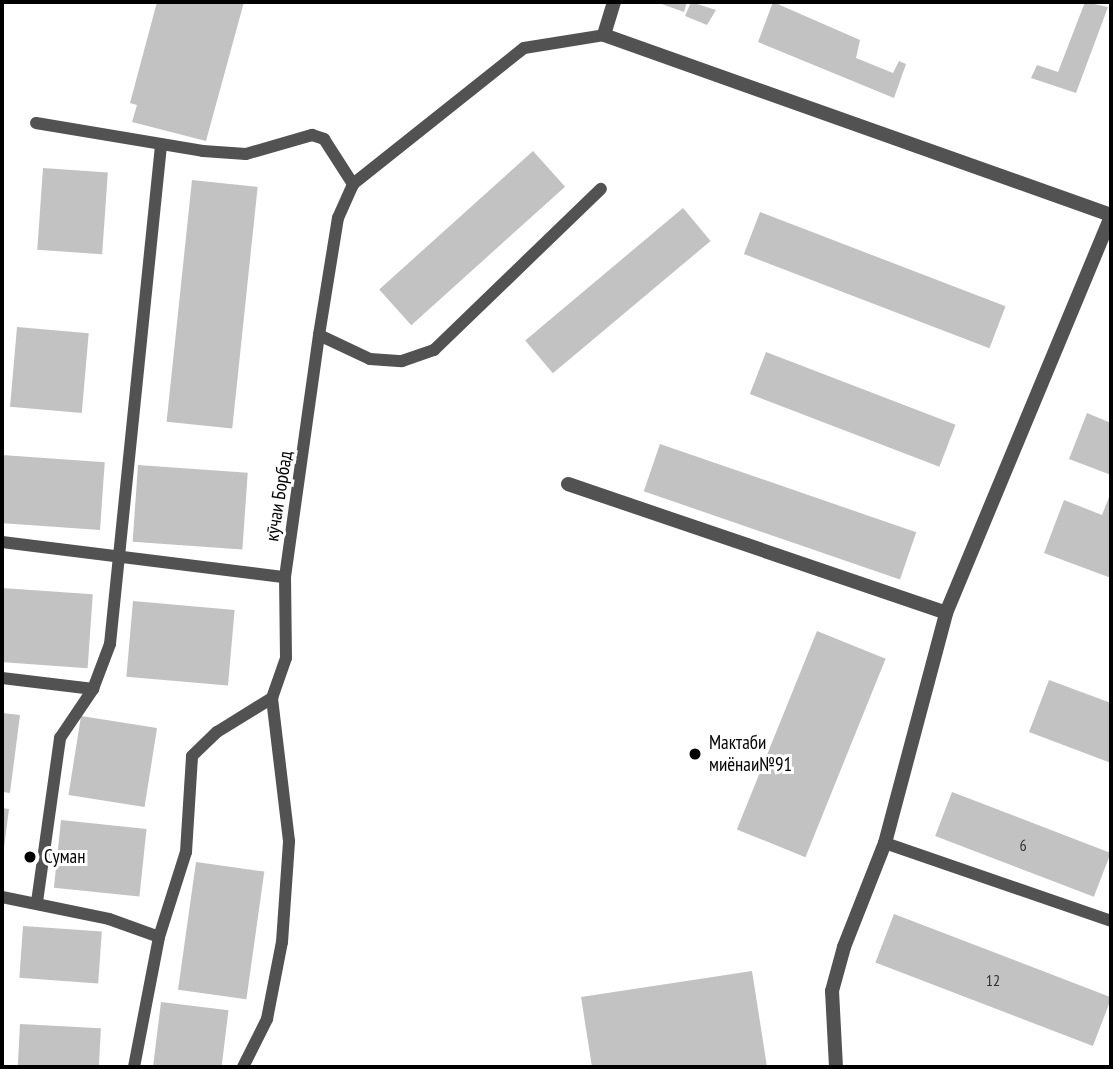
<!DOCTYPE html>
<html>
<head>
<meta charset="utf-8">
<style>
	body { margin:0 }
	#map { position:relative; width:1113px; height:1069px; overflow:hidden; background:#fff; font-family:"PT Sans Narrow",sans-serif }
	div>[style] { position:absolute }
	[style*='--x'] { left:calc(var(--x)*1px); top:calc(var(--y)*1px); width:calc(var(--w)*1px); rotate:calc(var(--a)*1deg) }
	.building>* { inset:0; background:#c2c2c2; transform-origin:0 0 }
	.service>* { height:12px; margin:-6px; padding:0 6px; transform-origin:6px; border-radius:6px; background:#525252 }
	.minor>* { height:14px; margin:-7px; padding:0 7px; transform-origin:7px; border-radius:7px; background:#525252 }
	.dots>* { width:19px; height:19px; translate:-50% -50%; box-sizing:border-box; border:4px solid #fff; border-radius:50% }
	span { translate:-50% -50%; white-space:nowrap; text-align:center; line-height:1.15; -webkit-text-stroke:6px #fff; paint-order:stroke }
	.number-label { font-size:16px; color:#303030 }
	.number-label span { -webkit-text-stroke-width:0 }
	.street-label { font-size:19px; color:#000 }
	.poi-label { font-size:19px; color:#000 }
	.left { translate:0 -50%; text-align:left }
	.frame { position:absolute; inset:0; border:4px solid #000; pointer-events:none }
</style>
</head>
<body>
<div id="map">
	<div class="building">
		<div style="clip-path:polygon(157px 2px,244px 2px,206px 141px,132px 122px,137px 105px,130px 103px)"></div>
		<div style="clip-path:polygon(656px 2px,687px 2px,684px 12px)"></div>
		<div style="clip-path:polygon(691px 2px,716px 10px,707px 25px,685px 16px)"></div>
		<div style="clip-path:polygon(773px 2px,860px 40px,856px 58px,893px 73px,899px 61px,906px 64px,894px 98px,758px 42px)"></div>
		<div style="clip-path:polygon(1085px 2px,1108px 7px,1076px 93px,1031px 78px,1037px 65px,1058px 72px)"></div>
		<div style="left:533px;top:151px;width:48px;height:207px;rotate:48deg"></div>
		<div style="left:43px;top:168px;width:65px;height:82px;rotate:4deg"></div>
		<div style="left:192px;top:180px;width:66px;height:243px;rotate:6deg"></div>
		<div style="left:683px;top:208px;width:43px;height:206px;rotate:50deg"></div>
		<div style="left:760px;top:212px;width:263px;height:45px;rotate:21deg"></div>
		<div style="left:17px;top:327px;width:72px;height:80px;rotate:5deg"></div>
		<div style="left:766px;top:352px;width:203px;height:45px;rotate:21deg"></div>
		<div style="clip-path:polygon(1087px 413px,1111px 423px,1111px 475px,1069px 459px)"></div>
		<div style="left:660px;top:444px;width:271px;height:50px;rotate:19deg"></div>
		<div style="left:2px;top:455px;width:103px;height:68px;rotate:4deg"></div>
		<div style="left:138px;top:465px;width:110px;height:77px;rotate:4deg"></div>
		<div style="clip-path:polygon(1111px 492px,1111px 578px,1044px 553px,1064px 500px,1102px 515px)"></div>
		<div style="left:2px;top:588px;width:91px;height:74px;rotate:4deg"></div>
		<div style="left:133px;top:601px;width:102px;height:76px;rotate:5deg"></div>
		<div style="left:817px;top:631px;width:74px;height:214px;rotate:22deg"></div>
		<div style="clip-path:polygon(1049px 680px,1111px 703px,1111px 763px,1029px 732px)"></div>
		<div style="clip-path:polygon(2px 713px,20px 715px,10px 793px,2px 792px)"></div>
		<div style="left:81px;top:716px;width:77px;height:80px;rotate:9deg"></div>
		<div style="left:952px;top:792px;width:170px;height:47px;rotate:21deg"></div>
		<div style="clip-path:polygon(2px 808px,9px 809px,3px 855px,2px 855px)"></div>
		<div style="left:61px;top:820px;width:86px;height:68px;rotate:6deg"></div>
		<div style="left:196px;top:862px;width:69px;height:129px;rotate:8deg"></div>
		<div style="left:894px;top:914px;width:233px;height:52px;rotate:21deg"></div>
		<div style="left:23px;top:926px;width:79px;height:52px;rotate:4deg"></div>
		<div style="clip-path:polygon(752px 971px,767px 1067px,592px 1067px,581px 997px)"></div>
		<div style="left:161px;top:1002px;width:68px;height:65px;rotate:7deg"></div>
		<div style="left:20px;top:1024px;width:81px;height:43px;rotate:3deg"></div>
	</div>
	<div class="service">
		<div style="--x:36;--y:123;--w:169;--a:9.5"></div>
		<div style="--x:203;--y:151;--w:43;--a:4"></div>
		<div style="--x:246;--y:154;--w:69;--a:-16.1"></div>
		<div style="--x:312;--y:135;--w:13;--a:18"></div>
		<div style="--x:324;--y:139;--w:54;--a:57.2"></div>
		<div style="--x:319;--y:335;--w:56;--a:25.2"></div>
		<div style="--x:370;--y:359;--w:32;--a:4"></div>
		<div style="--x:402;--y:361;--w:34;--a:-19"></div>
		<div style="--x:434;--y:350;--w:232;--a:-44"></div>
		<div style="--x:2;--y:542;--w:285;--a:7.1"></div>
		<div style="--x:2;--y:678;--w:92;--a:6.9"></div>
		<div style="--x:885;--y:843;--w:239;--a:19"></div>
		<div style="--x:2;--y:897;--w:109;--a:11.6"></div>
		<div style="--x:109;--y:919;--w:53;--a:19.8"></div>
		<div style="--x:37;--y:902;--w:166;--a:-82"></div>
		<div style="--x:60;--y:738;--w:59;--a:-56"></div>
		<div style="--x:93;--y:689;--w:48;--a:-69.3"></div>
		<div style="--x:110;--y:644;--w:502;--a:-84.16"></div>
		<div style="--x:134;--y:1067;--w:132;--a:-79.1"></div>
		<div style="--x:159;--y:937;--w:89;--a:-72.4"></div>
		<div style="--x:186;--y:852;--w:96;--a:-86.4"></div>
		<div style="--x:192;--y:756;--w:35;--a:-44"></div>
		<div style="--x:217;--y:732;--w:65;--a:-31.7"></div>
		<div style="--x:272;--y:698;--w:42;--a:-70.7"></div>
		<div style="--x:286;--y:658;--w:81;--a:-90.7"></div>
		<div style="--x:285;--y:577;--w:244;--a:-82"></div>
		<div style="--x:319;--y:335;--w:119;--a:-80.8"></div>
		<div style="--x:338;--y:218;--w:37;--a:-66"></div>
		<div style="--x:353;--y:184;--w:218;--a:-38.5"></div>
		<div style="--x:524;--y:48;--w:81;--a:-9.2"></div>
		<div style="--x:243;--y:1067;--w:54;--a:-63.4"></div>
		<div style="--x:267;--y:1019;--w:78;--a:-79"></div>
		<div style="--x:282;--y:942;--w:101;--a:-86"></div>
		<div style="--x:289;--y:841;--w:144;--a:-96.8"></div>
	</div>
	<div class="minor">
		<div style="--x:614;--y:2;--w:34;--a:107"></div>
		<div style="--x:604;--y:35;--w:538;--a:19.55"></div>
		<div style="--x:568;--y:484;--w:399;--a:18.8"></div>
		<div style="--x:946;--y:613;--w:430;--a:-67.4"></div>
		<div style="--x:836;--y:1067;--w:76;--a:-93"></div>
		<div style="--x:832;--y:991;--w:46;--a:-74.7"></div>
		<div style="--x:844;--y:947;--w:112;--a:-68.5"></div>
		<div style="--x:885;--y:843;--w:238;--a:-75.1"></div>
	</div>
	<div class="dots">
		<div style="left:695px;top:754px;background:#000"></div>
		<div style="left:30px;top:857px;background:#000"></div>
	</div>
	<div class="number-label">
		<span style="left:1023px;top:845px">6</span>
		<span style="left:993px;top:980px">12</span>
	</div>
	<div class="street-label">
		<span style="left:279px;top:496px;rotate:-81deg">кӯчаи Борбад</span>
	</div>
	<div class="poi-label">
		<span class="left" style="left:709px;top:754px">Мактаби<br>миёнаи№91</span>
		<span class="left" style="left:44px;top:857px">Суман</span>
	</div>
	<div class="frame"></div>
</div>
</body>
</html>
